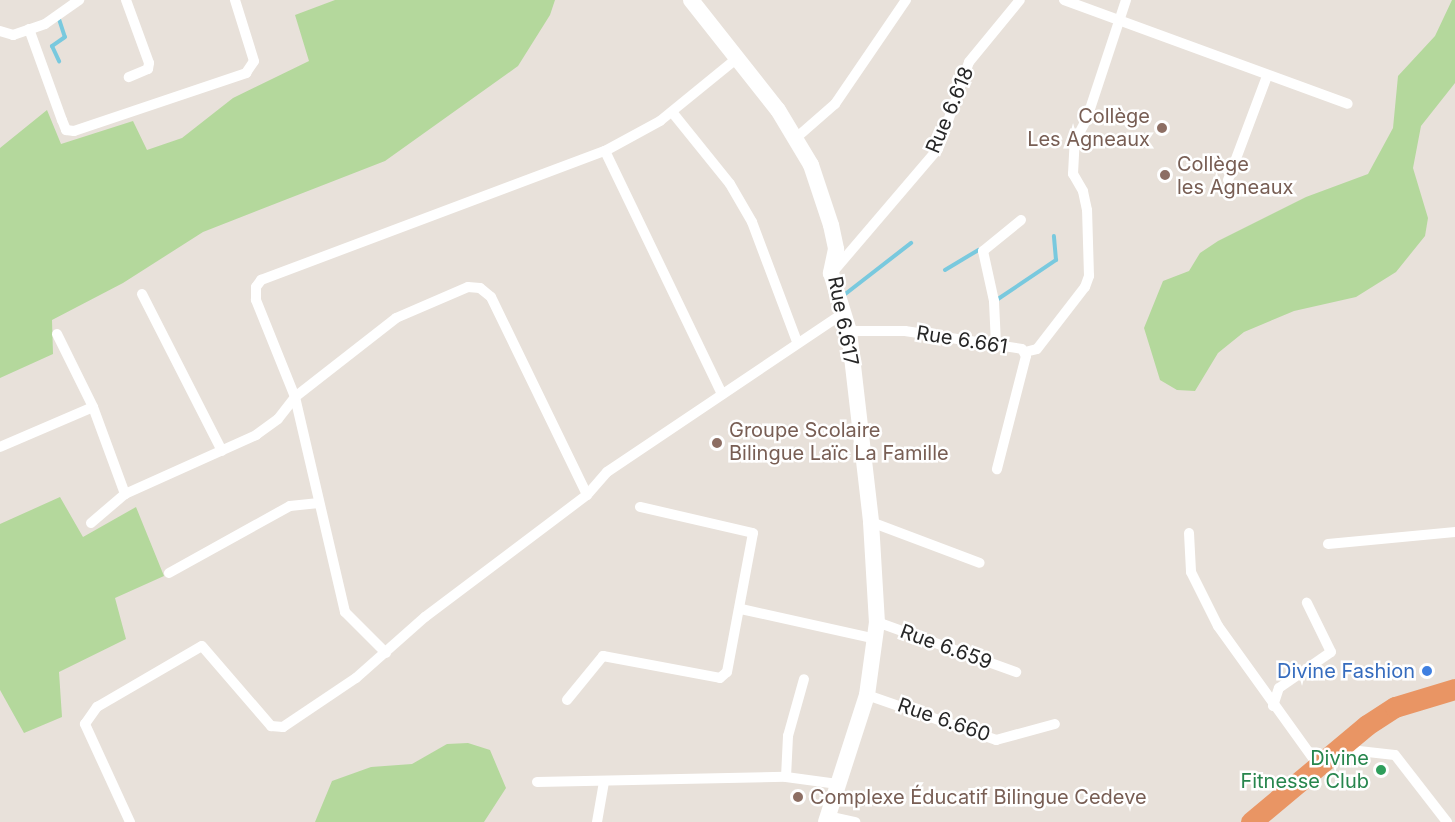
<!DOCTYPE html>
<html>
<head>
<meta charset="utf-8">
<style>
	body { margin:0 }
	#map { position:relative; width:1455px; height:822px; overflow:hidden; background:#e8e1da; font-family:Inter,sans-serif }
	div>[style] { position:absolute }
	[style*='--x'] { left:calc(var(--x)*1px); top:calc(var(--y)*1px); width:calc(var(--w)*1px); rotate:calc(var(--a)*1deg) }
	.green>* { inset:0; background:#b4d89c }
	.stream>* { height:4px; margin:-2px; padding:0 2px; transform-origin:2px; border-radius:2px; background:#79c9de }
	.street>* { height:10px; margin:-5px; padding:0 5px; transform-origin:5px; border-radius:5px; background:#fff }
	.secondary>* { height:16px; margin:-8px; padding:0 8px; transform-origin:8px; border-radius:8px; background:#fff }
	.highway>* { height:21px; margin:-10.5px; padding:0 10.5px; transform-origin:10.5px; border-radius:10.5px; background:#e99564 }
	.dots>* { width:16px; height:16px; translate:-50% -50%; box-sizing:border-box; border:3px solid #fff; border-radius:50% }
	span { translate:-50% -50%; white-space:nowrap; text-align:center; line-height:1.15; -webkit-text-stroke:5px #fff; paint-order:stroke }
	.street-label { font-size:20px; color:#272727 }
	.education-label { font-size:20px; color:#785e54 }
	.right { translate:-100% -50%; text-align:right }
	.left { translate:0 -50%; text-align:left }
	.shop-label { font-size:20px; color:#366cbe }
	.leisure-label { font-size:20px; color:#27864d }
</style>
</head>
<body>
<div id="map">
	<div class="green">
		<div style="clip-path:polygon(335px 0,555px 0,550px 15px,518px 66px,385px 161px,203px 232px,123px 283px,52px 320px,53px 354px,0 378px,0 148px,47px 110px,61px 144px,133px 121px,147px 150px,182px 138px,233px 98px,309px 61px,295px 15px)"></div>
		<div style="clip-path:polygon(1452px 0,1455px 0,1455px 83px,1421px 126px,1413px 168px,1428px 218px,1425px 236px,1396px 272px,1356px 297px,1294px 311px,1244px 332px,1218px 353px,1195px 391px,1177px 390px,1160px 380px,1144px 328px,1163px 281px,1189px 271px,1200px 253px,1218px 241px,1306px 197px,1368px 174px,1393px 128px,1398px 76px,1435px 36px)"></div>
		<div style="clip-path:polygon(60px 497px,83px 537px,136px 507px,164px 576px,115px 598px,126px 639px,59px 672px,62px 717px,24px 733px,0 690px,0 524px)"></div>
		<div style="clip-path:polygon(468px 743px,490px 750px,506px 788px,484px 822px,315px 822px,332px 781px,371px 767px,412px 764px,447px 744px)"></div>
	</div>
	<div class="stream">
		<div style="--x:58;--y:16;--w:22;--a:72"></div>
		<div style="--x:65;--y:37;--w:16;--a:145"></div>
		<div style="--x:52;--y:46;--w:17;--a:65"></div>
		<div style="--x:945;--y:270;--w:39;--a:-31"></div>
		<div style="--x:844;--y:295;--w:85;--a:-37.8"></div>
		<div style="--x:998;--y:299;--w:70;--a:-33.9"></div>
		<div style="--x:1056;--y:260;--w:24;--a:-95"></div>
	</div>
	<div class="street">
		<div style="--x:126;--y:0;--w:67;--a:69.9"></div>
		<div style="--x:149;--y:63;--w:6;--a:99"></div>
		<div style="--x:148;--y:69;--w:21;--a:157"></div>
		<div style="--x:1064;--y:0;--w:302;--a:20.1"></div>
		<div style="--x:29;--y:29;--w:97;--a:70.1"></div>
		<div style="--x:62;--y:120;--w:11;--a:68"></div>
		<div style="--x:66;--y:130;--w:8;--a:7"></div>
		<div style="--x:74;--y:131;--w:182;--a:-18.6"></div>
		<div style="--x:246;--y:73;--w:14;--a:-56"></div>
		<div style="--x:254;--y:61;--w:64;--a:-107.3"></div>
		<div style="--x:0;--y:31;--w:14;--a:17"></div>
		<div style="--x:13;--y:35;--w:34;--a:-19"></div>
		<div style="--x:45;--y:24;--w:42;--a:-35.2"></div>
		<div style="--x:672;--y:112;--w:92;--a:51.1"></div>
		<div style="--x:730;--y:184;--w:44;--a:59.9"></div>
		<div style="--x:752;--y:222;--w:128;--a:69.4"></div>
		<div style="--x:796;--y:138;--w:52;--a:-41.1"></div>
		<div style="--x:835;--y:104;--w:126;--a:-55.7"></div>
		<div style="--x:605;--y:151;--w:270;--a:64.3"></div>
		<div style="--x:1228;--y:180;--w:111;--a:-69.4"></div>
		<div style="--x:832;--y:273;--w:163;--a:-49.5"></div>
		<div style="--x:938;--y:149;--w:92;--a:-70.4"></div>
		<div style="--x:969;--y:62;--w:80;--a:-50.6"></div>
		<div style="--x:142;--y:294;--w:176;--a:63"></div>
		<div style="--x:849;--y:331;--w:56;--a:0"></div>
		<div style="--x:905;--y:331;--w:118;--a:8.7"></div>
		<div style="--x:1022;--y:349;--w:8;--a:60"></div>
		<div style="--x:1026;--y:356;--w:117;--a:104.4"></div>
		<div style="--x:57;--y:334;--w:81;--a:63.7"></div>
		<div style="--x:93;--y:407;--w:93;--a:69.8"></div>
		<div style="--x:996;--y:344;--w:43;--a:-92.7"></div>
		<div style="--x:994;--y:301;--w:51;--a:-102.4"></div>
		<div style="--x:983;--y:251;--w:49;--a:-39.2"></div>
		<div style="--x:1025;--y:352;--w:12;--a:-14"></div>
		<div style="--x:1037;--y:349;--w:78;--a:-52.3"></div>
		<div style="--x:1085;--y:287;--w:12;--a:-70"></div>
		<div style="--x:1089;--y:276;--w:66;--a:-91.7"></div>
		<div style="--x:1087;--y:210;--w:19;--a:-102"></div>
		<div style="--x:1083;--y:191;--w:20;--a:-120"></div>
		<div style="--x:1073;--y:174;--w:33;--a:-87"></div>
		<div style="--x:1075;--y:141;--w:26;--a:-62"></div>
		<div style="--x:1087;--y:118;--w:124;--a:-71.7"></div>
		<div style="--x:0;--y:447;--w:101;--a:-23.3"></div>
		<div style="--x:871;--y:522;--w:116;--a:20.6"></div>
		<div style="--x:91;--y:523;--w:45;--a:-40.5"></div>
		<div style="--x:125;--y:494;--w:144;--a:-24.2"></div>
		<div style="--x:256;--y:435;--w:27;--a:-36"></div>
		<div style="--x:278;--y:419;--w:28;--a:-52"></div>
		<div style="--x:295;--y:397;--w:128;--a:-38"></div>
		<div style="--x:396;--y:318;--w:78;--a:-23.3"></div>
		<div style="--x:468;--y:287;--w:12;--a:5"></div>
		<div style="--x:480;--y:288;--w:14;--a:39"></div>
		<div style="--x:491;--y:297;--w:220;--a:64.1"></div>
		<div style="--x:1189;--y:533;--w:39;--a:87"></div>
		<div style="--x:1191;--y:572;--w:60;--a:63.4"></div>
		<div style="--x:1218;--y:626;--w:171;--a:54.3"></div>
		<div style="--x:1328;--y:544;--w:128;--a:-5.4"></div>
		<div style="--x:169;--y:573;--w:138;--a:-29"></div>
		<div style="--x:290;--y:506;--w:29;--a:-6"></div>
		<div style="--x:741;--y:609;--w:138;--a:12.5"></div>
		<div style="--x:877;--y:622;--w:148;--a:19.8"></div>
		<div style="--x:386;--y:653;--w:58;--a:-135"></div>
		<div style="--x:345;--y:612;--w:221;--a:-103.1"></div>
		<div style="--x:295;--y:397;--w:105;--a:-111.9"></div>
		<div style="--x:256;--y:300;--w:13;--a:-90"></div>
		<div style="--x:256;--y:287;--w:9;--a:-54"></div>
		<div style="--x:261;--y:280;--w:367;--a:-20.6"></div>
		<div style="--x:605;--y:151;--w:63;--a:-28.6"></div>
		<div style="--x:660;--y:121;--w:98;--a:-39.2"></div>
		<div style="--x:867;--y:695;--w:137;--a:19.2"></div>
		<div style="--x:996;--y:740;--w:61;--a:-15.2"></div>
		<div style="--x:567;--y:700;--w:57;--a:-50.7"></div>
		<div style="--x:603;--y:656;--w:119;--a:10.6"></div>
		<div style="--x:720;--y:678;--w:9;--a:-41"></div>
		<div style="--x:727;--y:672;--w:141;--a:-79.4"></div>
		<div style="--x:753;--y:533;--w:116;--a:-167"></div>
		<div style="--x:1273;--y:706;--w:19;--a:-72"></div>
		<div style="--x:1279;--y:688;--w:63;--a:-34.7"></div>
		<div style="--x:1331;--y:652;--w:55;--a:-116.1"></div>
		<div style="--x:1341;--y:749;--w:54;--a:6.3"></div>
		<div style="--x:1395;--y:755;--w:85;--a:52.2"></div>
		<div style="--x:786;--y:777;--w:41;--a:-87.2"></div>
		<div style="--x:788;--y:736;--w:59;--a:-74.3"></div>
		<div style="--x:537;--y:782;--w:249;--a:-1.2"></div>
		<div style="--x:786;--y:777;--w:52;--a:7.7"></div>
		<div style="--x:827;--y:816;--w:29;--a:12"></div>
		<div style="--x:130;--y:822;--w:108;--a:-114.7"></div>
		<div style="--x:85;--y:724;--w:21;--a:-55"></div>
		<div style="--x:97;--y:707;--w:121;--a:-30.2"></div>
		<div style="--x:202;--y:646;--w:106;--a:49.2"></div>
		<div style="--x:271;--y:726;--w:12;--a:5"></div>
		<div style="--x:283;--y:727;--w:88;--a:-33.9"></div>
		<div style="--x:356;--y:678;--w:92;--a:-41.5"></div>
		<div style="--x:425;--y:617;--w:203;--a:-37"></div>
		<div style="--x:587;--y:495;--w:30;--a:-49"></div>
		<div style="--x:607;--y:472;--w:283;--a:-33.9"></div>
		<div style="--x:597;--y:822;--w:41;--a:-80.1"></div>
	</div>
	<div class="secondary">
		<div style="--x:691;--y:0;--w:140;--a:51.7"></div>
		<div style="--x:778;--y:110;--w:64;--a:59"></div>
		<div style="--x:811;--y:165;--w:63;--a:71.6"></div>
		<div style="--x:831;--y:225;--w:25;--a:78"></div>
		<div style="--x:836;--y:249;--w:25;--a:102"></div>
		<div style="--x:831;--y:273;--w:61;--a:72.8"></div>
		<div style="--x:849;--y:331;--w:192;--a:83.4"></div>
		<div style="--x:871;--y:522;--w:100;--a:86.6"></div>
		<div style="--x:877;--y:622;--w:74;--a:97.8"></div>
		<div style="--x:867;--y:695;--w:133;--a:107.9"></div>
	</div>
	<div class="highway">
		<div style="--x:1251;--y:822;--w:151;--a:-39.9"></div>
		<div style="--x:1367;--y:725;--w:33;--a:-33"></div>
		<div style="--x:1395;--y:707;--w:63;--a:-16.7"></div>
	</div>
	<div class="dots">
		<div style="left:1162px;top:128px;background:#8d6e63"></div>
		<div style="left:1165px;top:175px;background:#8d6e63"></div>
		<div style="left:717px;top:443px;background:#8d6e63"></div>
		<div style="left:1427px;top:671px;background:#3f7fe0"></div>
		<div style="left:1381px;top:770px;background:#2e9e5b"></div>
		<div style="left:798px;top:797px;background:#8d6e63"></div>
	</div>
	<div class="street-label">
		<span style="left:950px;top:110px;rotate:-67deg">Rue 6.618</span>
		<span style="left:843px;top:321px;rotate:79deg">Rue 6.617</span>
		<span style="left:962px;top:340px;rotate:9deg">Rue 6.661</span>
		<span style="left:946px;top:647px;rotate:20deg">Rue 6.659</span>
		<span style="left:944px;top:720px;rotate:19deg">Rue 6.660</span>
	</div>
	<div class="education-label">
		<span class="right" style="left:1150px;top:128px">Collège<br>Les Agneaux</span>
		<span class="left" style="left:1177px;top:176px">Collège<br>les Agneaux</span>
		<span class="left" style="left:729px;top:442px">Groupe Scolaire<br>Bilingue Laïc La Famille</span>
		<span class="left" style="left:810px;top:797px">Complexe Éducatif Bilingue Cedeve</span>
	</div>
	<div class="shop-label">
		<span class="right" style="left:1415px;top:671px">Divine Fashion</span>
	</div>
	<div class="leisure-label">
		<span class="right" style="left:1369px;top:770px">Divine<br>Fitnesse Club</span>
	</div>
</div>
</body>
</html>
